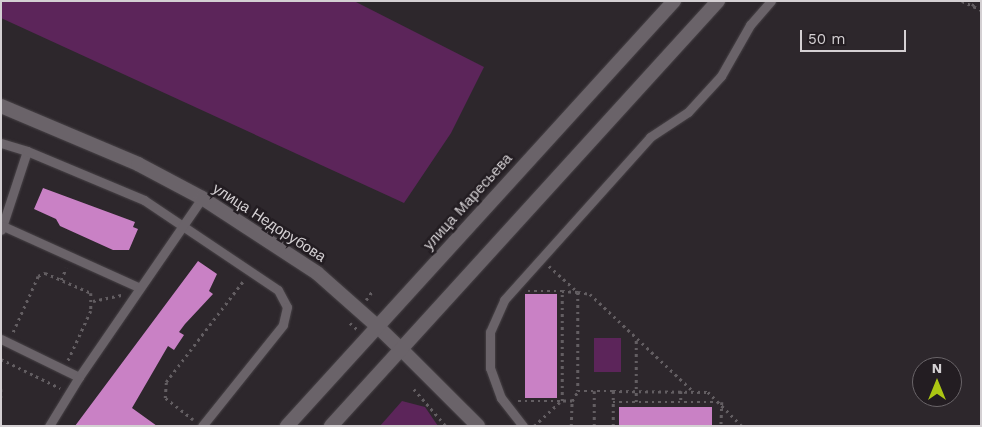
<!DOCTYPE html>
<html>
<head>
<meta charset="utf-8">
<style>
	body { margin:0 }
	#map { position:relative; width:982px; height:427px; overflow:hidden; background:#2d272c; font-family:"Work Sans",sans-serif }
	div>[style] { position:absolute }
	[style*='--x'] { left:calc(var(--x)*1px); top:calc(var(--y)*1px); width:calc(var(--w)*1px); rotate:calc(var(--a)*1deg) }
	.green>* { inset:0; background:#5c255a; transform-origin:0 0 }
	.building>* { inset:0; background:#c981c5; transform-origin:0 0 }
	.path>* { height:2.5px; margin-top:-1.25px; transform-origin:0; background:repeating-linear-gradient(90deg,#635e62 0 2.5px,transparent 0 6.5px) }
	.roads { filter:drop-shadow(0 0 1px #474246) drop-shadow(0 0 1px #474246) }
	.service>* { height:9px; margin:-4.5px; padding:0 4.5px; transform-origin:4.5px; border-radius:4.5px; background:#6a6369 }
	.minor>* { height:14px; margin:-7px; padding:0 7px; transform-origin:7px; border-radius:7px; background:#6a6369 }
	.tertiary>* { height:14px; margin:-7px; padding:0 7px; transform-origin:7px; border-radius:7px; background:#6a6369 }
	span { translate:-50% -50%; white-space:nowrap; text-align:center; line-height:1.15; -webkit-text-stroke:5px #231d22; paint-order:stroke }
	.street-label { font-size:15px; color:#d4d0d3 }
	.frame { position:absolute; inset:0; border:2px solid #d4d0d3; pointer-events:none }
	.north { position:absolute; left:912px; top:357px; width:50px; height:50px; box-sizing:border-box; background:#231d22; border:1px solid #6a6569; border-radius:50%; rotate:0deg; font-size:14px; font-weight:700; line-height:20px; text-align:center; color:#d4d0d3 }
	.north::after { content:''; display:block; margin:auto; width:18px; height:22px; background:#acc613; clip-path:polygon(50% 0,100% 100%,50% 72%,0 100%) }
	.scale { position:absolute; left:800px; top:30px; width:106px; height:22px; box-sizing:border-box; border:2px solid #d4d0d3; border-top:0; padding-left:6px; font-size:15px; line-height:18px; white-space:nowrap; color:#d4d0d3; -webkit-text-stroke:4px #231d22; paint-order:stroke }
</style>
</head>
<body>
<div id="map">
	<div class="green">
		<div style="clip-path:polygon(1px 1px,354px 1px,484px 67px,451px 133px,404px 203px,1px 18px)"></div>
		<div style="left:594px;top:338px;width:27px;height:34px"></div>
		<div style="clip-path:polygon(402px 401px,425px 407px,438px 426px,380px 426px)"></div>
	</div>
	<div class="building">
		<div style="clip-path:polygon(43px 188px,135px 222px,133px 227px,138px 229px,129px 250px,113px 250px,60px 226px,56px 219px,34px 209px)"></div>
		<div style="clip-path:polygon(198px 261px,217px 274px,209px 291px,213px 294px,185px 324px,179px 332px,184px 335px,174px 350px,168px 346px,132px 408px,157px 426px,75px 426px)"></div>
		<div style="left:525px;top:294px;width:32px;height:104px"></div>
		<div style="left:619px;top:407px;width:93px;height:19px"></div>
	</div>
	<div class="path">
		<div style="--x:962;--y:1;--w:21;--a:25"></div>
		<div style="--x:972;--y:6;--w:6;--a:-51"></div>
		<div style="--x:549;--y:266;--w:39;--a:42"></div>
		<div style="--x:578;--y:292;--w:12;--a:9"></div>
		<div style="--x:590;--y:294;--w:141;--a:43.3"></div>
		<div style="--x:61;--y:280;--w:13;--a:-67"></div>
		<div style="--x:528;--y:291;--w:34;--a:0"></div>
		<div style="--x:366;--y:300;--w:12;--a:-55"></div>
		<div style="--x:93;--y:301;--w:29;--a:-12"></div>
		<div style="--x:350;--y:323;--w:9;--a:41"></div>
		<div style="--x:13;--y:332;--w:61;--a:-65.9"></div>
		<div style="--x:38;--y:276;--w:8;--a:-23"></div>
		<div style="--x:45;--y:273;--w:50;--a:23.5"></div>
		<div style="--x:91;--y:293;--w:18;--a:90"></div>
		<div style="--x:91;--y:311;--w:55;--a:114.7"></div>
		<div style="--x:1;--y:359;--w:66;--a:26.2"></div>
		<div style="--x:1;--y:389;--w:11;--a:90"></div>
		<div style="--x:414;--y:389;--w:49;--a:49.1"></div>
		<div style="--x:681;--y:391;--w:11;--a:90"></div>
		<div style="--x:518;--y:401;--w:44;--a:0"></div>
		<div style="--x:572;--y:401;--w:12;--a:-59"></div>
		<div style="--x:613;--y:402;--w:109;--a:0"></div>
		<div style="--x:722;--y:402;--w:24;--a:92"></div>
		<div style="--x:636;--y:402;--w:64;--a:-90"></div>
		<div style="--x:193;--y:420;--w:36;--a:-142"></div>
		<div style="--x:165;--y:398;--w:16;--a:-86"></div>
		<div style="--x:166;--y:382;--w:128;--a:-52.6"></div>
		<div style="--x:368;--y:425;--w:1;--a:90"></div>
		<div style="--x:534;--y:426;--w:35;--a:-43"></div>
		<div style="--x:571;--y:426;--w:25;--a:-88"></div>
		<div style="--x:572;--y:401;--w:10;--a:180"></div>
		<div style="--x:562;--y:401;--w:110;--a:-90"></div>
		<div style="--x:562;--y:291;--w:16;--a:4"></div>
		<div style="--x:578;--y:292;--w:99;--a:90"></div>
		<div style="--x:578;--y:391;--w:35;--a:0"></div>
		<div style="--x:594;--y:426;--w:35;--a:-90"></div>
		<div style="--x:613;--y:426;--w:35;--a:-90"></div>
		<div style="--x:613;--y:391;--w:95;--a:0.6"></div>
		<div style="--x:708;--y:392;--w:48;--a:45"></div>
	</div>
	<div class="roads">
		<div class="service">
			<div style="--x:1;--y:143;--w:27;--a:17"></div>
			<div style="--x:27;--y:151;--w:83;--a:108.2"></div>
			<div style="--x:27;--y:151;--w:127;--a:22.7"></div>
			<div style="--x:144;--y:200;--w:161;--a:33.9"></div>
			<div style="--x:278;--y:290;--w:19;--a:62"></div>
			<div style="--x:287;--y:307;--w:18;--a:103"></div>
			<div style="--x:283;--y:325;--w:129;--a:128.7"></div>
			<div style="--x:3;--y:226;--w:150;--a:24.3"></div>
			<div style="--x:1;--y:339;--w:87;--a:26"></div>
			<div style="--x:79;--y:377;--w:217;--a:-55.5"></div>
			<div style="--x:49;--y:426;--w:57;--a:-58.5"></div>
			<div style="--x:523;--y:426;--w:36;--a:-128"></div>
			<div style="--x:501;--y:398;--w:32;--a:-110"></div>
			<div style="--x:490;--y:368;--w:36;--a:-90"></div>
			<div style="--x:490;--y:332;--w:35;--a:-66"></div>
			<div style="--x:504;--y:300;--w:219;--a:-48.1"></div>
			<div style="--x:650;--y:137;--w:45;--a:-33.3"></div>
			<div style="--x:688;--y:112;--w:49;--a:-47.5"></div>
			<div style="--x:721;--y:76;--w:59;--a:-60.4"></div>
			<div style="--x:750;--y:25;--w:32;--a:-49"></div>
		</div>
		<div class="minor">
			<div style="--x:377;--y:326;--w:33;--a:44"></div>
		</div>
		<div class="tertiary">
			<div style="--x:1;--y:106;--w:149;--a:22.9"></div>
			<div style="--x:138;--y:164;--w:72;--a:28"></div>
			<div style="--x:202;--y:198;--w:137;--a:33.1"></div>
			<div style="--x:317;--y:273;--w:80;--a:41.5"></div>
			<div style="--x:401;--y:349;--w:109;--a:45"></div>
			<div style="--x:287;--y:426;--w:575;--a:-47.68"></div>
			<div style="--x:331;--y:426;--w:575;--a:-47.68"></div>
		</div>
	</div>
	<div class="street-label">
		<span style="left:468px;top:202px;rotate:-48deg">улица Маресьева</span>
		<span style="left:269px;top:223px;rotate:33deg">улица Недорубова</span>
	</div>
	<div class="frame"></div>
	<div class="north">N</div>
	<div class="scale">50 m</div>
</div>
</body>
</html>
